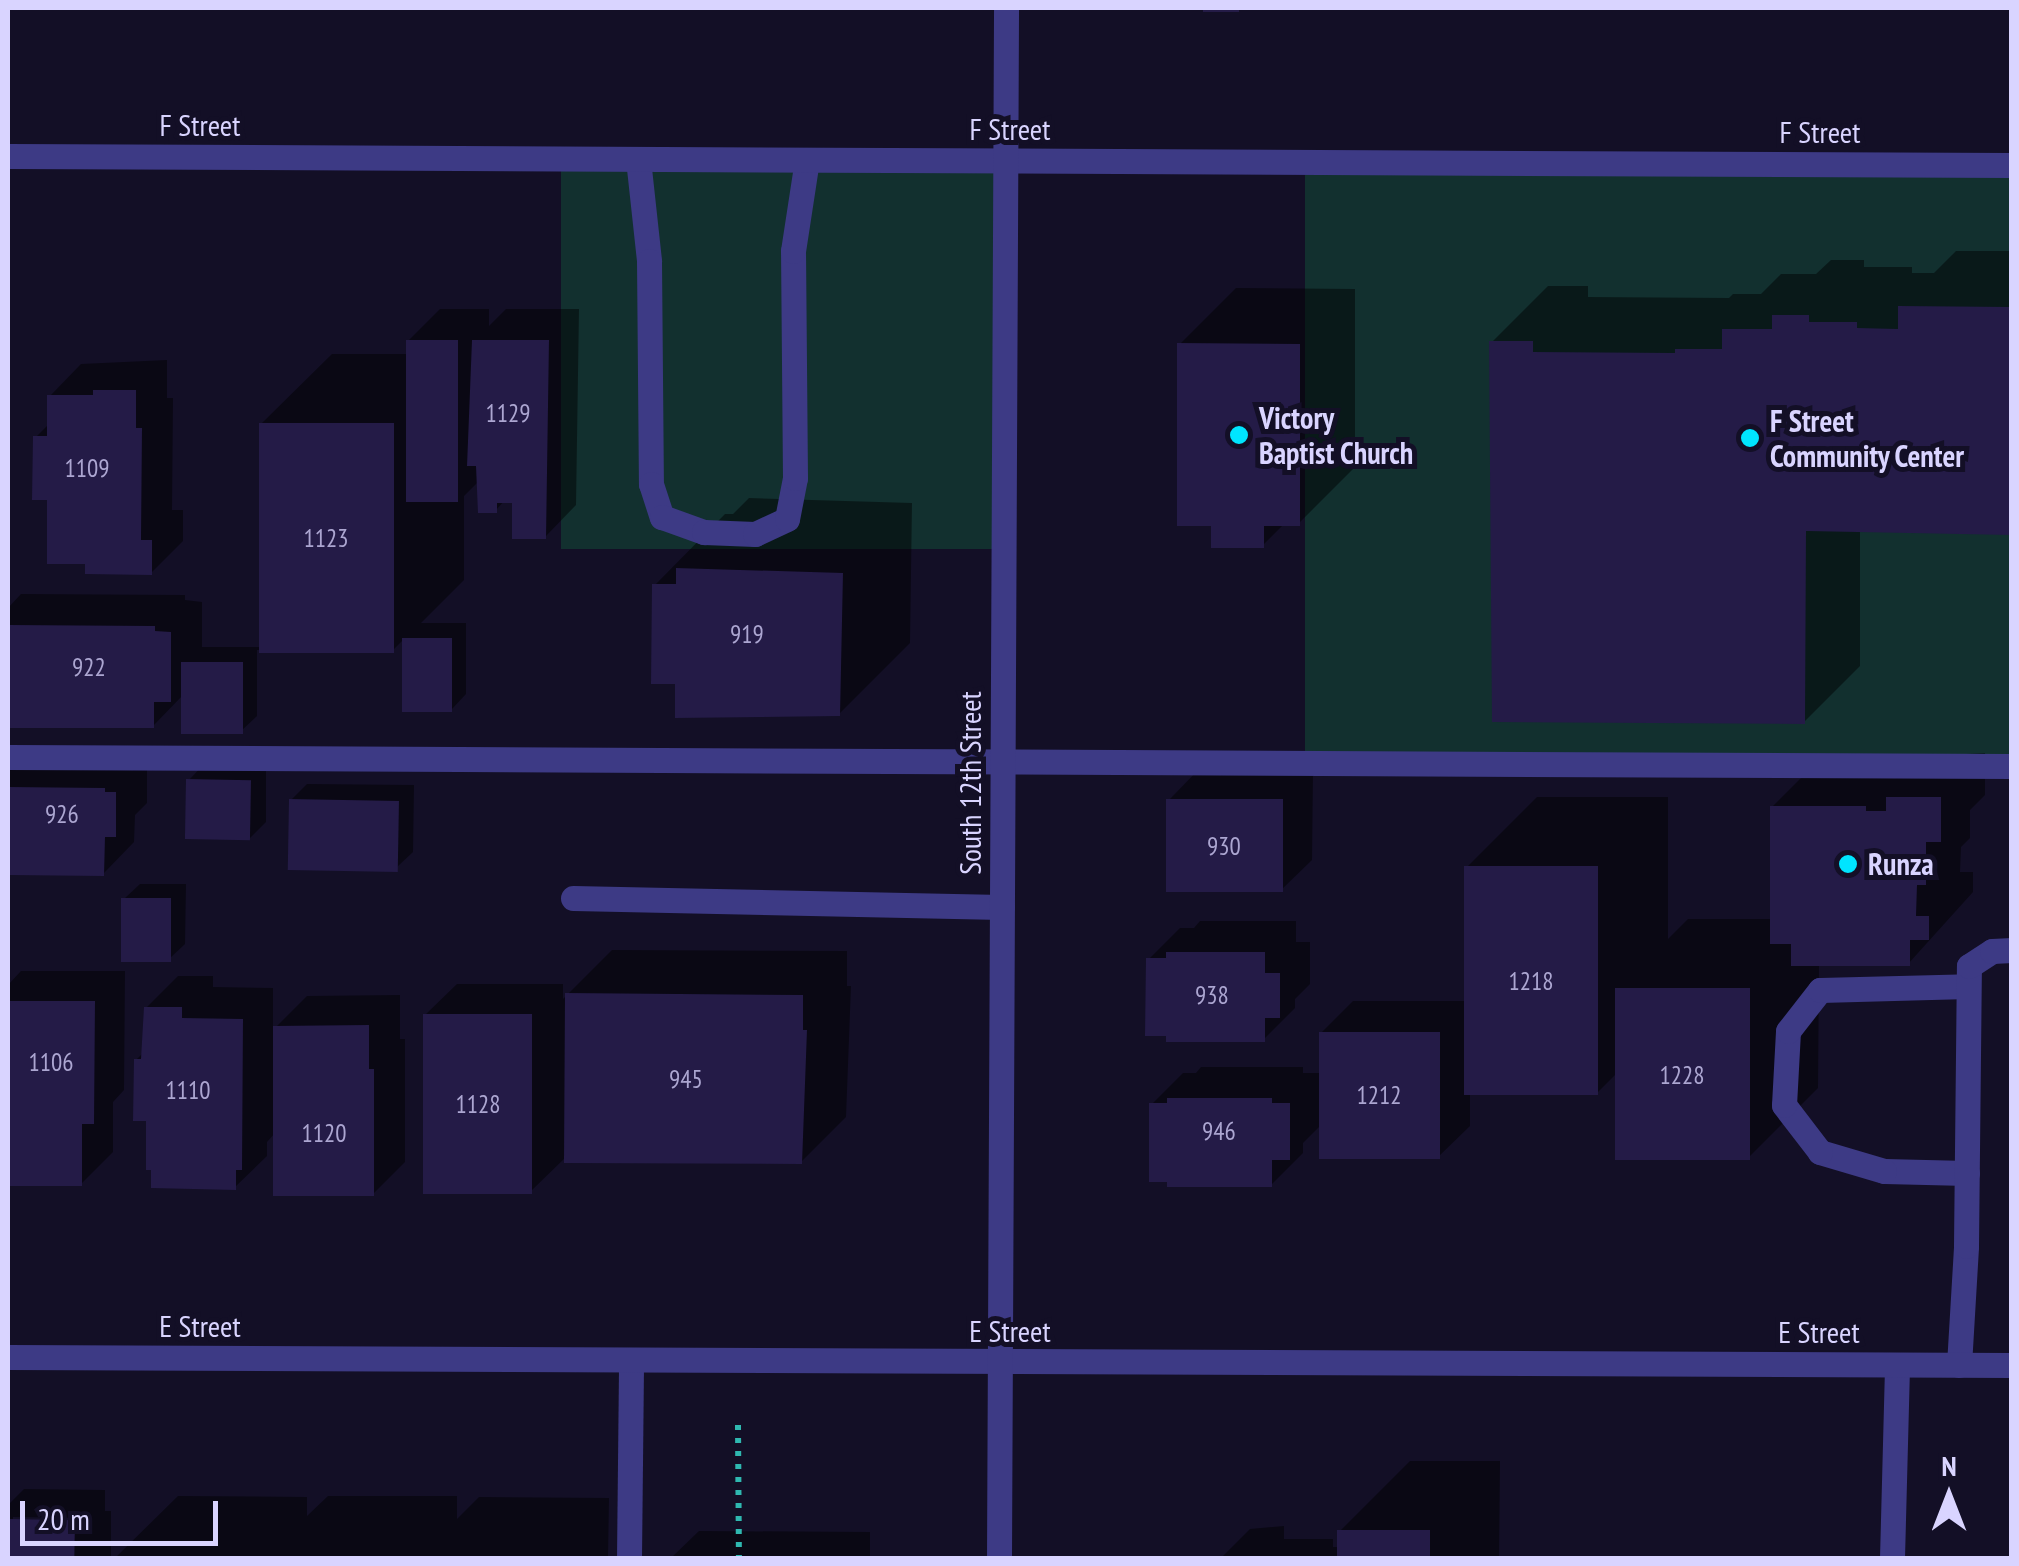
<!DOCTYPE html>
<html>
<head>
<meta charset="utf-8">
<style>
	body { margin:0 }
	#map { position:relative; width:2019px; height:1566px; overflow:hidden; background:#130f26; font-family:"PT Sans Narrow",sans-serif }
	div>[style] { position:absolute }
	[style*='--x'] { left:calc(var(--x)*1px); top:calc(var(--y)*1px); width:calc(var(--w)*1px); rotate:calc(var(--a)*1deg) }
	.green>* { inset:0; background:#12302f; transform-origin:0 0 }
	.shadow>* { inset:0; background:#0007 }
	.building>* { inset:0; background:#241b47; transform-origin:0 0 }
	.path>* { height:6px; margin-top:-3px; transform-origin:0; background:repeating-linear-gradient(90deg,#2fb8b0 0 5px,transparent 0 13px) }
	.service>* { height:25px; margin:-12.5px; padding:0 12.5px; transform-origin:12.5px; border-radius:12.5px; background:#3d3a85 }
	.minor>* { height:25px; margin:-12.5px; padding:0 12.5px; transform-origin:12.5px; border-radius:12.5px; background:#3d3a85 }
	.dots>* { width:28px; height:28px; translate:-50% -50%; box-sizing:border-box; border:5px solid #130f26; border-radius:50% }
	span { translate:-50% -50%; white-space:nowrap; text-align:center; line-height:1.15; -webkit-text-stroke:10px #130f26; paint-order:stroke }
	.number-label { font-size:25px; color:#aca6d1 }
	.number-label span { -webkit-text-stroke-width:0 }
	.street-label { font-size:30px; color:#d9d4ff }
	.poi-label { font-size:30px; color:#d9d4ff; font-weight:700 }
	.left { translate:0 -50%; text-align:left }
	.frame { position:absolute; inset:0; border:10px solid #d9d4ff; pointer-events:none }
	.north { position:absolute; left:1899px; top:1446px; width:100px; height:100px; -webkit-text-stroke:8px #130f26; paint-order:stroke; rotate:0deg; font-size:28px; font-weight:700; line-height:40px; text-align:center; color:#d9d4ff }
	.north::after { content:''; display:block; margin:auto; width:35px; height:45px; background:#d9d4ff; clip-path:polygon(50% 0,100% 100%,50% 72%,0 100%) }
	.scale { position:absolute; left:20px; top:1501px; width:198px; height:45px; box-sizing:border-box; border:5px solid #d9d4ff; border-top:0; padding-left:12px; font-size:30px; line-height:35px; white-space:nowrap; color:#d9d4ff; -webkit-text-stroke:8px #130f26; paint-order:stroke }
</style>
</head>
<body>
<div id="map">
	<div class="green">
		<div style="left:561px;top:159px;width:444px;height:390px"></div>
		<div style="left:1305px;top:162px;width:706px;height:600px"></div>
	</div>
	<div class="shadow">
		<div style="clip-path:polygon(1956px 251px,2012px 251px,2012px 532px,1860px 530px,1860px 666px,1804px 722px,1492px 342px,1548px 286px,1588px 286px,1588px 297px,1729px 298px,1733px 294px,1761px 294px,1781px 274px,1816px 274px,1831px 260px,1864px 260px,1864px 267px,1912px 267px,1912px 273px,1934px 273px)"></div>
		<div style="clip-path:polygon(1236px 288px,1355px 289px,1355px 467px,1299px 523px,1285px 523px,1263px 545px,1213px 523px,1180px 344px)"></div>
		<div style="clip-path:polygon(440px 309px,489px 309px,489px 326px,506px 309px,579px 309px,576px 505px,545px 537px,515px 500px,505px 500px,496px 510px,479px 481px,464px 496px,464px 580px,421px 623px,466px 623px,466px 694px,451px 710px,404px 639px,393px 650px,257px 650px,257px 716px,241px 731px,183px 695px,153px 726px,8px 725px,8px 608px,21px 594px,185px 595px,185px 600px,202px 602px,202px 647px,261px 647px,261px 424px,332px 354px,408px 354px,408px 341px)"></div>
		<div style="clip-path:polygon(167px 360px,167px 398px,173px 398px,172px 510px,183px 510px,183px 541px,151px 573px,87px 562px,49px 497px,36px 437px,50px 423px,50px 396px,81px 364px)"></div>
		<div style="clip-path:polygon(749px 498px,912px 503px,910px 643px,839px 714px,677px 681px,655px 585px,725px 514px,733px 514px)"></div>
		<div style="clip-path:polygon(1985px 753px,1985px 795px,1970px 810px,1970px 838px,1961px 847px,1960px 872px,1973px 872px,1973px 892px,1908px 964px,1819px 964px,1818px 1088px,1747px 1159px,1617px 1073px,1597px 1093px,1470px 1093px,1470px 1126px,1438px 1157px,1321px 1125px,1303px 1143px,1303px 1153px,1271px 1185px,1152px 1104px,1183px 1073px,1196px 1073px,1201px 1067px,1303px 1067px,1303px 1073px,1321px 1073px,1321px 1033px,1353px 1001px,1466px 1001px,1466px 868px,1537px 797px,1668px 797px,1668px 939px,1688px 919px,1772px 919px,1772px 807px,1817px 762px)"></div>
		<div style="clip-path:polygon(147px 762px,147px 803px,135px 815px,134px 842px,103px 874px,8px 873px,8px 763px)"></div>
		<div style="clip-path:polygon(204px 764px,266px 765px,266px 822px,250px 838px,189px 780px)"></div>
		<div style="clip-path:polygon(1200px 768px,1313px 769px,1312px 860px,1280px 891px,1169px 800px)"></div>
		<div style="clip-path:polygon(307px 784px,414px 785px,413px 852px,397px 867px,291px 800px)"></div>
		<div style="clip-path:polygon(140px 884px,186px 884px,185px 944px,169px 959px,124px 899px)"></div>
		<div style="clip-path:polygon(1200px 921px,1296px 921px,1296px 942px,1310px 942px,1310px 984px,1295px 999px,1295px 1008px,1264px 1039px,1148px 960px,1180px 928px,1194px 928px)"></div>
		<div style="clip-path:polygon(612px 950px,847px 951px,847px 986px,851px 986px,846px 1117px,801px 1162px,567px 1156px,531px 1191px,425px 1015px,457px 984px,563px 984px,563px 999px)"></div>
		<div style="clip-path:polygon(21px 971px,125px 971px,124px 1090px,113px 1102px,113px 1152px,81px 1184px,8px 1183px,8px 985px)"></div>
		<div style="clip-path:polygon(178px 976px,213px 976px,213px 987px,273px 988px,273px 1030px,307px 996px,400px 995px,400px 1039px,405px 1039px,405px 1162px,373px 1194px,275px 1133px,267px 1142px,267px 1156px,235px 1187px,148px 1118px,136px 1060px,143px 1053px,146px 1008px)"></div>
		<div style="clip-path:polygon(1410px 1461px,1500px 1461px,1499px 1558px,1221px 1558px,1250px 1529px,1284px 1526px,1284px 1539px,1333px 1539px,1333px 1547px,1339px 1547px,1340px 1531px)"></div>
		<div style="clip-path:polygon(evenodd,24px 1489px,105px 1490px,105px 1511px,111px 1511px,111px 1558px,8px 1558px,8px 1505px,24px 1489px,13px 1517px,87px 1518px,87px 1523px,13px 1522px,13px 1517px)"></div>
		<div style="clip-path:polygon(178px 1496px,307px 1497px,307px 1516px,328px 1496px,457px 1496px,457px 1519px,479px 1497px,609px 1498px,608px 1558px,115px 1558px)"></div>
		<div style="clip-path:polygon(699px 1531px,870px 1532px,870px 1558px,671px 1558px)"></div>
	</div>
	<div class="building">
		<div style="left:1203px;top:8px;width:36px;height:4px"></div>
		<div style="clip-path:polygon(1898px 306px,2012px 307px,2012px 535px,1806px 531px,1805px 724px,1492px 722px,1489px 341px,1533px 341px,1533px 352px,1675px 353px,1675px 349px,1722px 349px,1722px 329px,1772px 329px,1772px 315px,1809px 315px,1809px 322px,1857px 322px,1857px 328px,1898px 329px)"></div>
		<div style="left:406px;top:340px;width:52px;height:162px"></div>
		<div style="clip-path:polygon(472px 340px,549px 340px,546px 539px,512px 539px,512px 503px,497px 503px,497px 513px,478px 513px,476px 466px,467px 466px)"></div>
		<div style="clip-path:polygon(1177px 343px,1300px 344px,1300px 526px,1264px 526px,1264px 548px,1211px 548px,1211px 526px,1177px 526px)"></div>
		<div style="clip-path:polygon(93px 390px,136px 390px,136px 428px,142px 428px,141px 540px,152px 540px,152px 575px,85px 574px,85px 564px,47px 564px,47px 500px,32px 500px,33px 436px,47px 436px,47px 395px,93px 395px)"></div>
		<div style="left:259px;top:423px;width:135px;height:230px"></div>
		<div style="clip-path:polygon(676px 568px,843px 573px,840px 716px,675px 718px,675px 684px,651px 684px,652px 584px,676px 584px)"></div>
		<div style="clip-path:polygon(8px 625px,155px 626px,155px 631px,171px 632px,171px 702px,154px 702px,154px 728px,8px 728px)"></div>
		<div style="left:402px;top:638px;width:50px;height:74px"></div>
		<div style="left:181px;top:662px;width:62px;height:72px"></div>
		<div style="left:186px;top:779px;width:65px;height:60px;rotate:1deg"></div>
		<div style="clip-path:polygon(8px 787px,105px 788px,105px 792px,116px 792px,116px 837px,105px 837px,104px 876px,8px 875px)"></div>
		<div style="clip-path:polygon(1886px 797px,1941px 797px,1941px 842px,1926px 842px,1926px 885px,1917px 885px,1916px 916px,1929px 916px,1929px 940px,1910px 940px,1910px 966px,1791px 966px,1791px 944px,1770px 944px,1770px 806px,1866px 806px,1866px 811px,1886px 811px)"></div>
		<div style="left:289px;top:799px;width:110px;height:71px;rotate:1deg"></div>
		<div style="left:1166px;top:799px;width:117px;height:93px"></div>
		<div style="left:1464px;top:866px;width:134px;height:229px"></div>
		<div style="left:121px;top:898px;width:50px;height:64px"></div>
		<div style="clip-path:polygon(1166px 952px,1265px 952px,1265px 973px,1280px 973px,1280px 1018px,1265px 1018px,1265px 1042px,1166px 1042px,1166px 1036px,1145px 1036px,1146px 958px,1166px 958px)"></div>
		<div style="left:1615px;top:988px;width:135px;height:172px"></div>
		<div style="clip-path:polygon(565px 993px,803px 995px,803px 1030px,807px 1030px,802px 1164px,564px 1163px)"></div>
		<div style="clip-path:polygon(8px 1001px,95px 1001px,94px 1124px,82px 1124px,82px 1186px,8px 1186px)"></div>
		<div style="clip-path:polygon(144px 1007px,182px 1007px,182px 1018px,243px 1019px,242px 1170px,236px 1170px,236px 1190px,151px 1188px,151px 1170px,146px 1170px,146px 1121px,133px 1121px,134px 1059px,141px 1059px)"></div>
		<div style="left:423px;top:1014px;width:109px;height:180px"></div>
		<div style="clip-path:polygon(369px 1025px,369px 1069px,374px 1069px,374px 1196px,273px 1196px,273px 1026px)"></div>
		<div style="left:1319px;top:1032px;width:121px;height:127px"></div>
		<div style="clip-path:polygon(1167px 1098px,1272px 1098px,1272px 1103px,1290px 1103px,1290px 1160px,1272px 1160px,1272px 1187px,1167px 1187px,1167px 1182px,1149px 1182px,1149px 1103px,1167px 1103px)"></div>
		<div style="left:8px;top:1519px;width:67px;height:39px;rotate:1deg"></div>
		<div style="left:1337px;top:1530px;width:93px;height:28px"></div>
	</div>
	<div class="path">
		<div style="--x:738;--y:1425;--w:133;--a:89.6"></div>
	</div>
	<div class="service">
		<div style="--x:638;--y:159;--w:103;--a:83.8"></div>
		<div style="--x:649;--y:261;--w:223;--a:89.5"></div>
		<div style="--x:651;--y:484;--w:35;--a:72"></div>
		<div style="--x:662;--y:517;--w:45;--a:19.7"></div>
		<div style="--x:704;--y:532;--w:51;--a:2.2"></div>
		<div style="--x:755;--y:534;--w:35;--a:-25"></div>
		<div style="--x:787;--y:519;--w:42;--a:-79"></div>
		<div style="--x:795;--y:478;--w:227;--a:-90.5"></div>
		<div style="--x:793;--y:251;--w:92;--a:-81.3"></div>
		<div style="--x:8;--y:757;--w:2004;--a:0.26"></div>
		<div style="--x:573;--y:898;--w:429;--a:1.2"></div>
		<div style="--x:1967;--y:1173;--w:83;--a:-178.6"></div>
		<div style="--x:1884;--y:1171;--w:67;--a:-163.5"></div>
		<div style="--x:1820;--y:1152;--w:59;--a:-127.5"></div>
		<div style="--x:1784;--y:1105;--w:74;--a:-86.9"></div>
		<div style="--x:1788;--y:1031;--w:52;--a:-52"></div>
		<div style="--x:1820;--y:990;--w:148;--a:-1.5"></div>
		<div style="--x:1959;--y:1365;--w:119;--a:-86.6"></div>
		<div style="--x:1966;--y:1246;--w:280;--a:-89.4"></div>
		<div style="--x:1969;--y:966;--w:27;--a:-33"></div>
		<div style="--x:1992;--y:951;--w:20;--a:-3"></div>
		<div style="--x:629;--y:1558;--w:197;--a:-89.4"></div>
		<div style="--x:1892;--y:1558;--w:193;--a:-88.5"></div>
	</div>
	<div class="minor">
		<div style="--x:8;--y:156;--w:2004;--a:0.26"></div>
		<div style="--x:8;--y:1357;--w:2004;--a:0.23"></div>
		<div style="--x:999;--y:1558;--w:1550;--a:-89.74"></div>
	</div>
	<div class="dots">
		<div style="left:1239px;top:435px;background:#00e5ff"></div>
		<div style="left:1750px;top:438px;background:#00e5ff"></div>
		<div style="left:1848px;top:864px;background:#00e5ff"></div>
	</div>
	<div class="number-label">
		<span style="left:508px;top:413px">1129</span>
		<span style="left:87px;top:468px">1109</span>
		<span style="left:326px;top:538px">1123</span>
		<span style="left:747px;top:634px">919</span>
		<span style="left:89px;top:667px">922</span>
		<span style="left:62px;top:814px">926</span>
		<span style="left:1224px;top:846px">930</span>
		<span style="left:1531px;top:981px">1218</span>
		<span style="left:1212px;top:995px">938</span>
		<span style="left:51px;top:1062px">1106</span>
		<span style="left:1682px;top:1075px">1228</span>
		<span style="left:686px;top:1079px">945</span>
		<span style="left:188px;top:1090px">1110</span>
		<span style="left:1379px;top:1095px">1212</span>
		<span style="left:478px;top:1104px">1128</span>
		<span style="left:1219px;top:1131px">946</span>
		<span style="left:324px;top:1133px">1120</span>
	</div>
	<div class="street-label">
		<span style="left:200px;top:125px">F Street</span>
		<span style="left:1010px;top:129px">F Street</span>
		<span style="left:1820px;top:132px">F Street</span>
		<span style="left:970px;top:783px;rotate:-90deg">South 12th Street</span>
		<span style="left:200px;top:1326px">E Street</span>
		<span style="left:1010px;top:1331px">E Street</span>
		<span style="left:1819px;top:1332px">E Street</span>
	</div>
	<div class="poi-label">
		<span class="left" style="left:1259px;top:435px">Victory<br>Baptist Church</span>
		<span class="left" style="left:1770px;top:438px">F Street<br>Community Center</span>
		<span class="left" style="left:1868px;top:864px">Runza</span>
	</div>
	<div class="frame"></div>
	<div class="north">N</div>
	<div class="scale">20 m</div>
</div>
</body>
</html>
